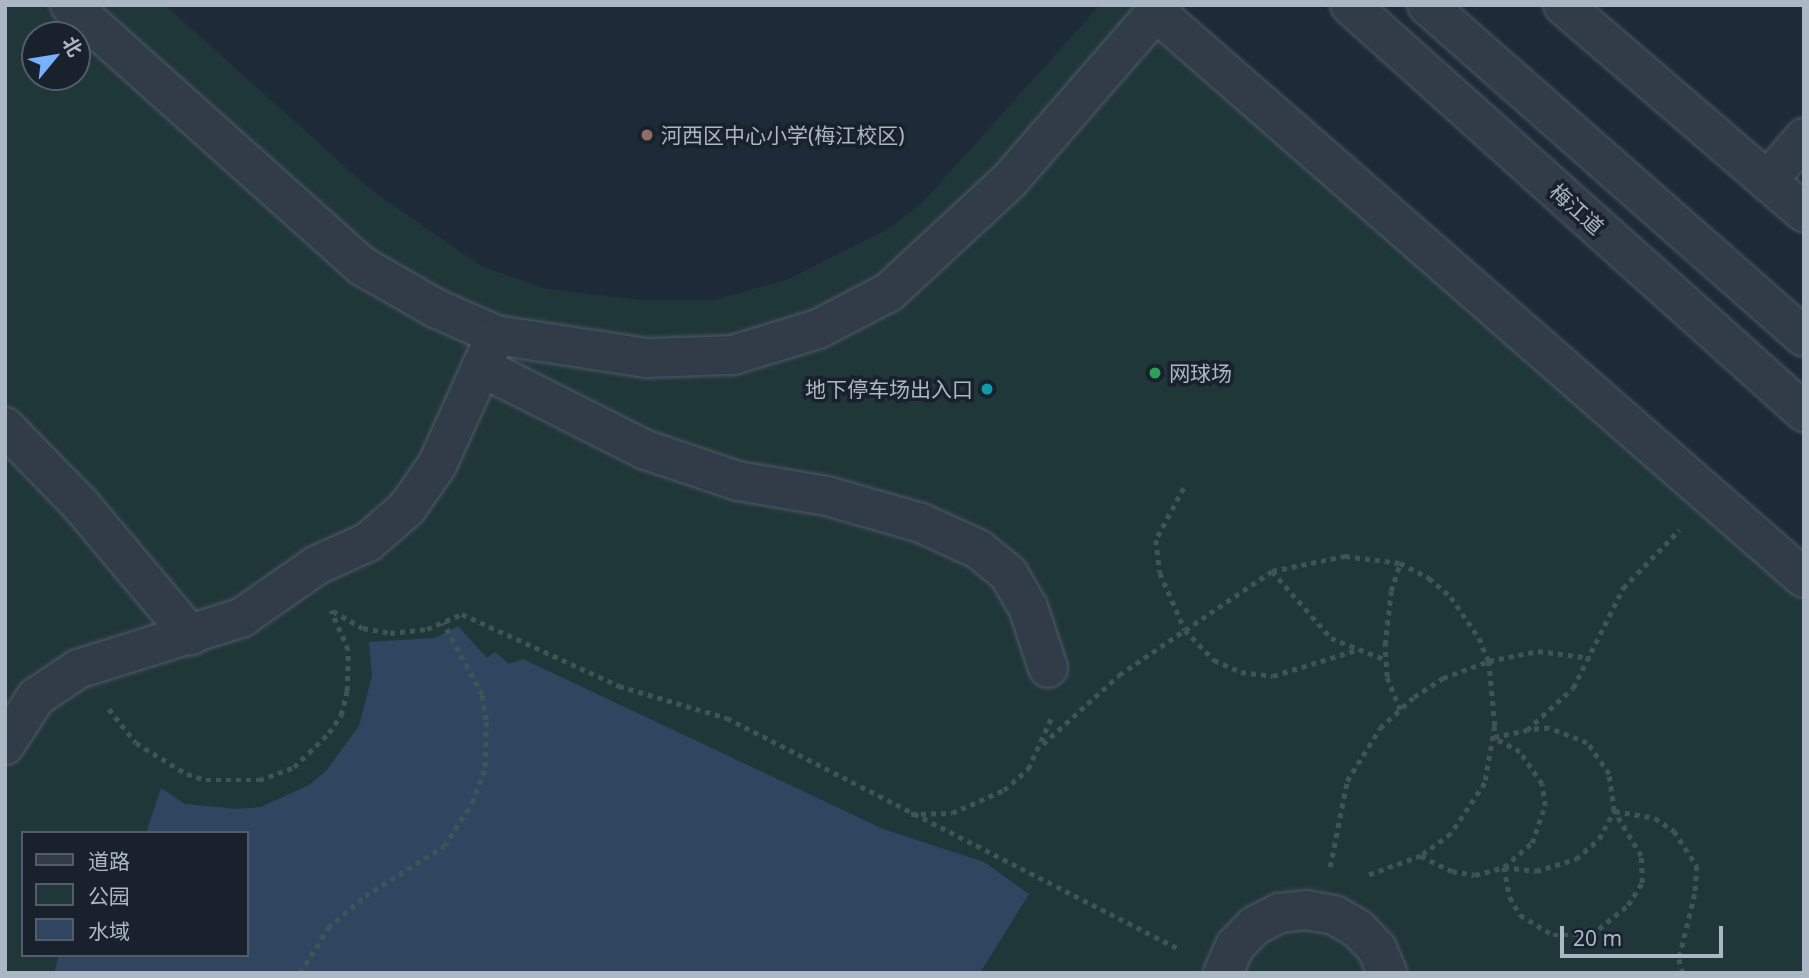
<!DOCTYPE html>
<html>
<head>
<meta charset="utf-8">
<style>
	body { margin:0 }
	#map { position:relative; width:1809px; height:978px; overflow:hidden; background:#1e2a38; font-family:"Noto Sans","Noto Sans SC",sans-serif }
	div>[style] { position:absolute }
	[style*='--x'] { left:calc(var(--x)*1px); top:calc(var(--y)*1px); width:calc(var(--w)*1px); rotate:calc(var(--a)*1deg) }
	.green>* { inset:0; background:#203739 }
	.water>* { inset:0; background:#304660 }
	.path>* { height:4.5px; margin-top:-2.25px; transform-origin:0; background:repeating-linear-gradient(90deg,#3e5456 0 5px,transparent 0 10px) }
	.roads { filter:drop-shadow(0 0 2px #4f5a66) drop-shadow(0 0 2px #4f5a66) }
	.minor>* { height:38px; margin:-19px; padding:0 19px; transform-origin:19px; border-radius:19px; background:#323c48 }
	.tertiary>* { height:38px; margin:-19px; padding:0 19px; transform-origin:19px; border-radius:19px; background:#323c48 }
	.dots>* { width:19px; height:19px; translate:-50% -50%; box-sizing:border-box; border:4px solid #18212c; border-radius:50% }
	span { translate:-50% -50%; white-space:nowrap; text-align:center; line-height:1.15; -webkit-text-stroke:7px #18212c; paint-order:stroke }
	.poi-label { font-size:21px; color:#acb7c5 }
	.left { translate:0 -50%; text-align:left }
	.right { translate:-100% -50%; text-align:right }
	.street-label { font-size:21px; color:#acb7c5 }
	.frame { position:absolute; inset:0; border:7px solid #acb7c5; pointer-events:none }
	.legend { position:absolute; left:21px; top:831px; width:228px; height:126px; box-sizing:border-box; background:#18212c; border:2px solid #535d69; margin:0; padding:9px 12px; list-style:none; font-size:21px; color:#acb7c5 }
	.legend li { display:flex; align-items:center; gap:14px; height:35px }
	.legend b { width:35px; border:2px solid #535d69 }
	.north { position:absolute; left:21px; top:21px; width:70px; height:70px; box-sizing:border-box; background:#18212c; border:2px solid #535d69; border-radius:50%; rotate:60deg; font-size:19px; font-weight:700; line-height:28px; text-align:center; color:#acb7c5 }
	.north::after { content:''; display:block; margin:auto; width:24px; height:32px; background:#78b1fe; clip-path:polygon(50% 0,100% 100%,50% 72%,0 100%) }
	.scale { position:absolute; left:1560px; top:926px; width:163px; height:32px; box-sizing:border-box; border:4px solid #acb7c5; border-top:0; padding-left:9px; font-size:21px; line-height:24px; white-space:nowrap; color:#acb7c5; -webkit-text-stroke:5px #18212c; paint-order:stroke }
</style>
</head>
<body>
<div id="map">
	<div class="green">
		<div style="clip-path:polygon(evenodd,5px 5px,165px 5px,370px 189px,481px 266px,546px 289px,643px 300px,714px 300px,789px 279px,886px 230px,923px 202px,1100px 5px,1170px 5px,1804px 566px,1804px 973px,5px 973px,5px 5px,35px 35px,77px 35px,77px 77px,35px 77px,35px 35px,5px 5px,23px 833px,247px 833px,247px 955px,23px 955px,23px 833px)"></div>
	</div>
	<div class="water">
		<div style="clip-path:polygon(458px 626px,487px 658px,495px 652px,509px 664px,523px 659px,883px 829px,984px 862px,1029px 894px,980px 973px,54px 973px,59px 955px,247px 955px,247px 833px,146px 833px,161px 788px,185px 804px,237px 809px,261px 807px,309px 785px,326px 771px,359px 726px,372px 676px,369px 642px,435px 638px)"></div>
	</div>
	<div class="path">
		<div style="--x:1184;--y:488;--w:59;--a:118.3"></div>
		<div style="--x:1156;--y:540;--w:33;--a:83"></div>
		<div style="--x:1160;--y:573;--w:62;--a:66.3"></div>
		<div style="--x:1185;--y:630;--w:105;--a:-34.1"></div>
		<div style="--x:1272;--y:571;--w:75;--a:-11.6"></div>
		<div style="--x:1345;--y:556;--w:55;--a:7.3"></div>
		<div style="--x:1400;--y:563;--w:33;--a:27"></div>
		<div style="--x:1429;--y:578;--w:29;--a:41"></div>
		<div style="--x:1451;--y:597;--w:50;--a:55.7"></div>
		<div style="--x:1479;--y:638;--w:25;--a:67"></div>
		<div style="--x:1489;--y:661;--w:65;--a:84.7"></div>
		<div style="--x:1495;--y:726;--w:58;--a:100"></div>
		<div style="--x:1485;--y:783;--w:61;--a:123.7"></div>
		<div style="--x:1451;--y:834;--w:37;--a:144"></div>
		<div style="--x:1421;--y:856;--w:59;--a:160"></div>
		<div style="--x:1272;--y:571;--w:89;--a:48.6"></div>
		<div style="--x:1331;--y:638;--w:59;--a:21.8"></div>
		<div style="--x:333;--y:611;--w:34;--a:30"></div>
		<div style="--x:363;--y:628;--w:27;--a:10"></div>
		<div style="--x:390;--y:633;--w:37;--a:-6"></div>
		<div style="--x:427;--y:629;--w:38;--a:-23"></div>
		<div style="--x:462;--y:614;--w:173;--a:24.6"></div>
		<div style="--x:619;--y:686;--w:113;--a:16.5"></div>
		<div style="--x:727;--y:718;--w:510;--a:27.07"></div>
		<div style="--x:109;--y:709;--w:43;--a:51.5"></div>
		<div style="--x:136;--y:743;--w:60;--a:31.3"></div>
		<div style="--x:187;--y:774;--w:20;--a:18"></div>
		<div style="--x:206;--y:780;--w:53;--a:0"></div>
		<div style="--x:259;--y:780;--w:37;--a:-20"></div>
		<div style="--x:294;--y:767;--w:49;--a:-44.2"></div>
		<div style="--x:329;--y:733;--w:22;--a:-56"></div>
		<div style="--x:341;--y:715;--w:25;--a:-76"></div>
		<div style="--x:347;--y:691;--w:41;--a:-88.6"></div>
		<div style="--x:348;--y:650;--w:43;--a:-113.6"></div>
		<div style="--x:1400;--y:710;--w:35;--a:-112"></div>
		<div style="--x:1387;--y:677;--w:32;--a:-94"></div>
		<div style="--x:1385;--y:645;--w:54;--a:-83.7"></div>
		<div style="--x:1391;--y:591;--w:29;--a:-72"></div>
		<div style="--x:1494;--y:737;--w:34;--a:-12"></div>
		<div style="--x:1527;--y:730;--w:62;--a:-42.4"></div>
		<div style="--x:1573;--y:688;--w:112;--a:-63.4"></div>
		<div style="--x:1623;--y:588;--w:81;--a:-46"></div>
		<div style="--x:1043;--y:744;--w:103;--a:-42.2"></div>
		<div style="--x:1119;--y:675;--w:80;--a:-34.3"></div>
		<div style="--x:1185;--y:630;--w:42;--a:46"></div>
		<div style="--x:1214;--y:660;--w:30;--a:24"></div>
		<div style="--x:1241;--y:672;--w:32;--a:7"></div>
		<div style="--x:1273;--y:676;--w:88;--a:-17.2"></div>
		<div style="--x:1615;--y:811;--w:41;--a:9.9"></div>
		<div style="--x:1655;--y:818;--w:23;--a:34"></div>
		<div style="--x:1674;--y:831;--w:42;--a:56.7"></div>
		<div style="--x:1697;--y:866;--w:28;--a:94"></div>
		<div style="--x:1695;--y:894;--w:67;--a:103.8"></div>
		<div style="--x:1679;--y:959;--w:15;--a:74"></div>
		<div style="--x:911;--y:814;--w:41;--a:-1.4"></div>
		<div style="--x:952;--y:813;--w:57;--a:-23.9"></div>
		<div style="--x:1004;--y:790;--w:32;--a:-41"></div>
		<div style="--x:1028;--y:769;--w:60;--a:-65.6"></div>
		<div style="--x:1421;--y:856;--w:34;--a:26"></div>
		<div style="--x:1452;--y:871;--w:23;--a:10"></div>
		<div style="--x:1475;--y:875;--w:30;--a:-15"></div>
		<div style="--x:1504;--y:867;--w:37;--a:-41"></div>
		<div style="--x:1532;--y:843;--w:39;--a:-71"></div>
		<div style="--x:1545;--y:806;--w:22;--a:-98"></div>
		<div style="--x:1542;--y:784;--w:39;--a:-125"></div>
		<div style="--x:1520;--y:752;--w:30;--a:-152"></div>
		<div style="--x:1330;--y:867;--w:88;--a:-78.8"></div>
		<div style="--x:1347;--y:781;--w:62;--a:-58.1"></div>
		<div style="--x:1380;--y:728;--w:46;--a:-42.4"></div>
		<div style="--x:1414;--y:697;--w:35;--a:-33"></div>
		<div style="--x:1443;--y:678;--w:49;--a:-20.3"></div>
		<div style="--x:1489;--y:661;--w:50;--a:-11.5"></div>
		<div style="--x:1538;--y:651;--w:53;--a:7.5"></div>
		<div style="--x:1504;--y:867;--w:31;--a:79"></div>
		<div style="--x:1510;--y:897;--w:21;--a:61"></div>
		<div style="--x:1520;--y:915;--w:39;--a:31"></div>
		<div style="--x:1553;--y:935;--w:38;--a:0"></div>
		<div style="--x:1591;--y:935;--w:48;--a:-39"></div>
		<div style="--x:1628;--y:905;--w:26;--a:-58"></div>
		<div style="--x:1642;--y:883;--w:27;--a:-92"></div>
		<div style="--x:1641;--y:856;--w:52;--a:-121"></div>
		<div style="--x:1504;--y:867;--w:32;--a:7"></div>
		<div style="--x:1536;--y:871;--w:42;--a:-16.7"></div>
		<div style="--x:1576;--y:859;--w:30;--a:-41"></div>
		<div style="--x:1599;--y:839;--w:32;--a:-62"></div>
		<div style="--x:1614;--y:811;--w:37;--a:-98"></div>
		<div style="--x:1609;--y:774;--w:38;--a:-125"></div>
		<div style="--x:1587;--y:743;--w:41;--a:-158.5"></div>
		<div style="--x:1549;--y:728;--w:21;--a:175"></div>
		<div style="--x:300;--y:973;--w:53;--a:-58.1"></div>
		<div style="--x:328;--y:928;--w:49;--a:-40.9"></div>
		<div style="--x:365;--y:896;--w:93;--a:-32.3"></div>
		<div style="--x:444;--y:846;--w:51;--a:-56.9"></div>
		<div style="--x:472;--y:803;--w:38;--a:-70"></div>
		<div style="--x:485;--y:767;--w:47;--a:-88.8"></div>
		<div style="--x:486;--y:720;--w:25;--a:-99"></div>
		<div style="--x:482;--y:695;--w:82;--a:-118.4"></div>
	</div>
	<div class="roads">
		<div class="minor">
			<div style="--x:70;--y:5;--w:392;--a:41.8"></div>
			<div style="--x:362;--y:266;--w:84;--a:29.9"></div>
			<div style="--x:435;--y:308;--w:67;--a:23.9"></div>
			<div style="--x:496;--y:335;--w:153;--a:8.7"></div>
			<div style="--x:647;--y:358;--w:86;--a:-2"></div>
			<div style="--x:733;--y:355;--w:89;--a:-17"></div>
			<div style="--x:818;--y:329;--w:80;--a:-27.5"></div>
			<div style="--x:889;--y:292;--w:163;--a:-42.8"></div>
			<div style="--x:1009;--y:181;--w:233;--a:-49"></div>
			<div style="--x:1563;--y:5;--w:318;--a:40.7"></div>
			<div style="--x:1156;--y:12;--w:860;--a:41.14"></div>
			<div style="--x:1767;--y:181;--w:57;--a:-49.3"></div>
			<div style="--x:481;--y:367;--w:182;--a:26.8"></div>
			<div style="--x:643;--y:449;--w:100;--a:18.6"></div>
			<div style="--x:738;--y:481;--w:90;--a:9.6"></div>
			<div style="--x:827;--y:496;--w:98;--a:16"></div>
			<div style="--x:921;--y:523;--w:63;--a:24.5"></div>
			<div style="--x:978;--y:549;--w:38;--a:39"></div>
			<div style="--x:1008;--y:573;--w:39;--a:60"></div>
			<div style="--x:1028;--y:607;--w:64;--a:71.8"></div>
			<div style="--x:5;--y:427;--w:107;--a:45.8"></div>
			<div style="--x:80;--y:504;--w:172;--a:49.9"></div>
			<div style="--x:5;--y:745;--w:57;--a:-57.1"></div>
			<div style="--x:36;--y:697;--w:50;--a:-33.7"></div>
			<div style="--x:78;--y:669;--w:171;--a:-17.4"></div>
			<div style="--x:241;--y:618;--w:93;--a:-34.9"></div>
			<div style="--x:317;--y:565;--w:56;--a:-24.3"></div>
			<div style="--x:368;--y:542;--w:52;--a:-41.1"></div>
			<div style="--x:407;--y:508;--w:52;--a:-55.1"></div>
			<div style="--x:437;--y:465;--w:133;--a:-65.6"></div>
			<div style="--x:1223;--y:973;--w:30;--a:-66"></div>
			<div style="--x:1235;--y:946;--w:28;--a:-46"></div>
			<div style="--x:1254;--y:926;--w:28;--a:-27"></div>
			<div style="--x:1279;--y:913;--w:27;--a:-6"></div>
			<div style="--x:1306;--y:910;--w:28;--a:10"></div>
			<div style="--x:1334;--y:915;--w:28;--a:30"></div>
			<div style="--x:1358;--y:929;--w:28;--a:46"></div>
			<div style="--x:1377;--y:949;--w:26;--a:67"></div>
		</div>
		<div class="tertiary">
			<div style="--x:1350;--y:5;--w:610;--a:41.88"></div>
			<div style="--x:1427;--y:5;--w:502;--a:41.37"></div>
		</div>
	</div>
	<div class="dots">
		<div style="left:647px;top:135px;background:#8d6e63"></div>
		<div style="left:1155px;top:373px;background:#2e9e5b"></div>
		<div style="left:987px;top:389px;background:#0f9aa8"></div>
	</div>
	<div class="poi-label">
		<span class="left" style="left:661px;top:135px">河西区中心小学(梅江校区)</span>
		<span class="left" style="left:1169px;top:373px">网球场</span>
		<span class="right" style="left:973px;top:389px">地下停车场出入口</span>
	</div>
	<div class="street-label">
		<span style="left:1577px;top:209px;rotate:42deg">梅江道</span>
	</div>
	<div class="frame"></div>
	<ul class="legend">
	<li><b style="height:9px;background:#323c48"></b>道路</li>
	<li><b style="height:19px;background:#203739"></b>公园</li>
	<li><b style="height:19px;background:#304660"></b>水域</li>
	</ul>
	<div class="north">北</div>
	<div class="scale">20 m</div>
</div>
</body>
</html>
